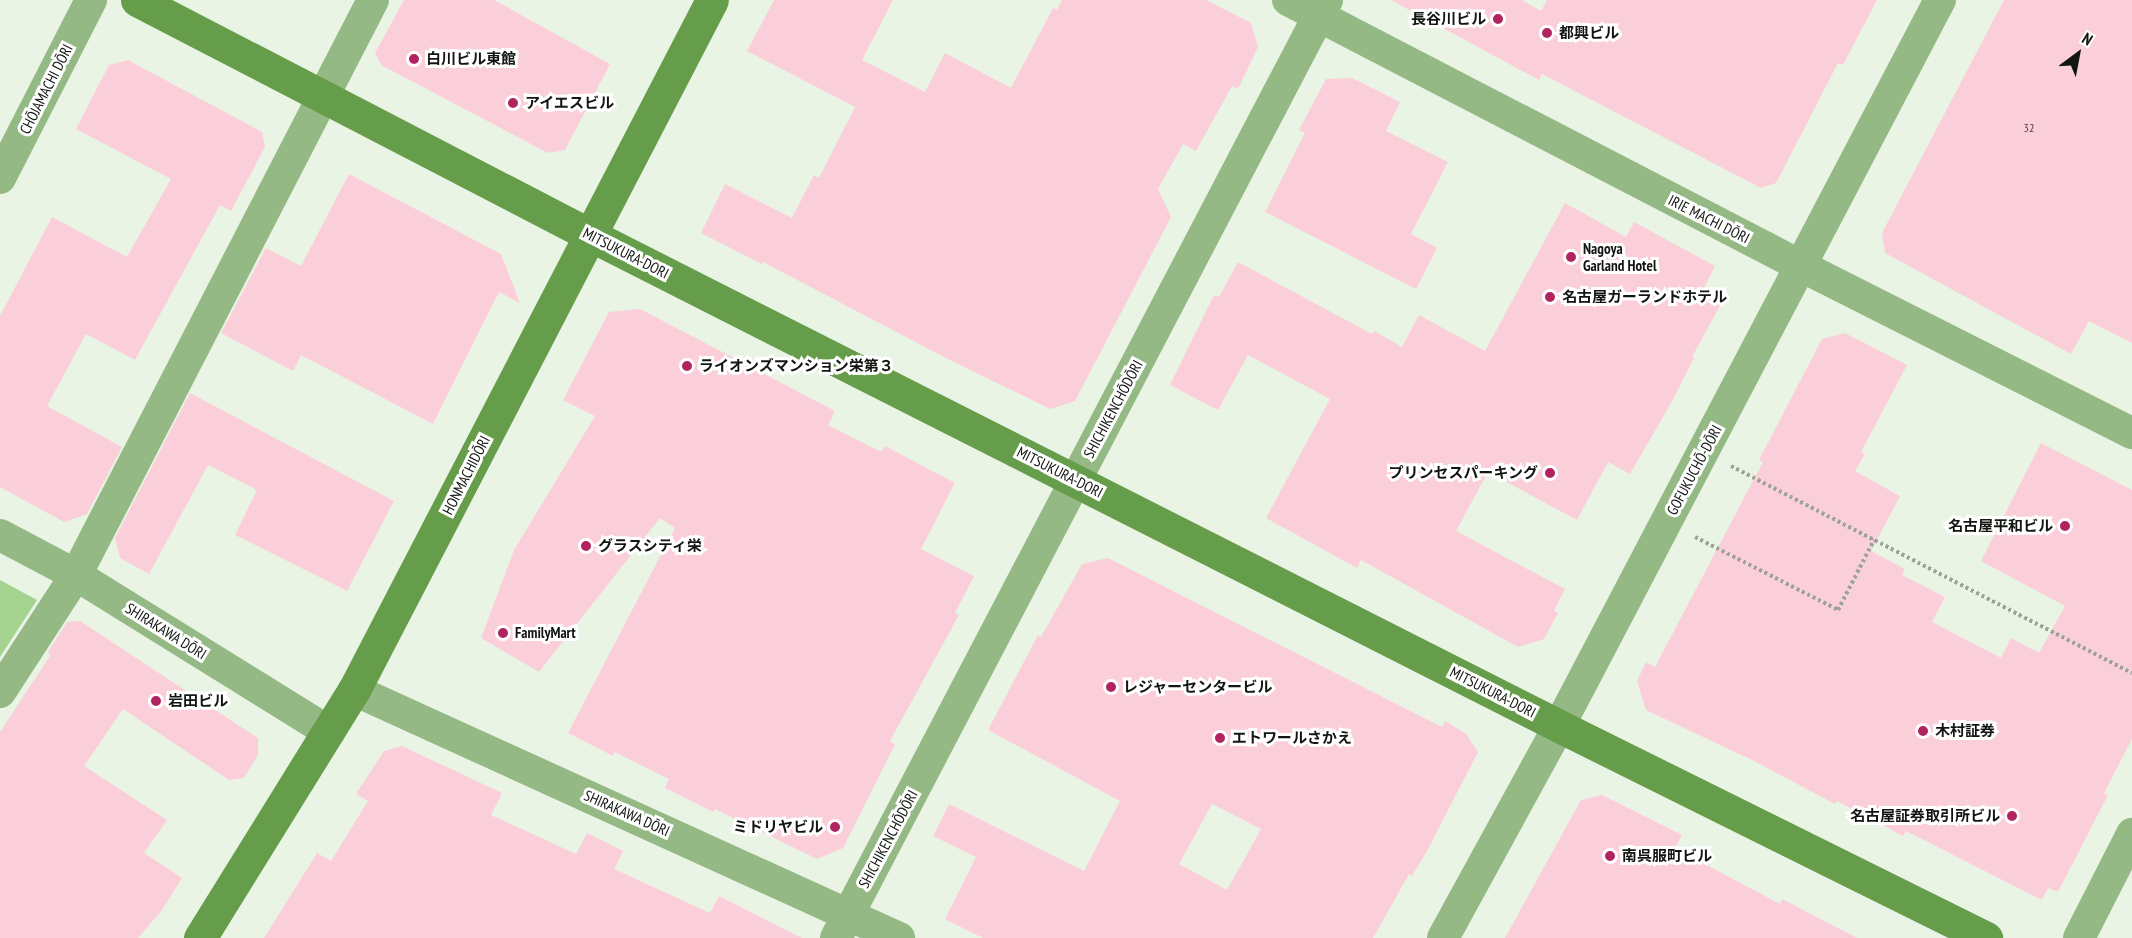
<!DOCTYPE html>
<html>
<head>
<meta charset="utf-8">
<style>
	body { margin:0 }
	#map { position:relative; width:2132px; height:938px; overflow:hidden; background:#e9f4e4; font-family:"PT Sans Narrow","Noto Sans JP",sans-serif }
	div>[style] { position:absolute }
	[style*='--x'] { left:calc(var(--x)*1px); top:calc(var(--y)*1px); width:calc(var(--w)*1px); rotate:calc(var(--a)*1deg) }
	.green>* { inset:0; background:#a4d28f }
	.building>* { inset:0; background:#fbcfda }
	.path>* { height:4px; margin-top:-2px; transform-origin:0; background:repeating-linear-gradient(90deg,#9ba397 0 3px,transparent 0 6px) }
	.street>* { height:32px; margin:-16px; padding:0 16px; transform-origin:16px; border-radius:16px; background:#94b984 }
	.secondary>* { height:33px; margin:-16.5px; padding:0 16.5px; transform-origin:16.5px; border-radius:16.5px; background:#669d4b }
	.dots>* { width:16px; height:16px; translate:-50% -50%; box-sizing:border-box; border:3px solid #fff; border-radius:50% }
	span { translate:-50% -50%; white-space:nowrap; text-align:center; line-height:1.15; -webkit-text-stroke:6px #fff; paint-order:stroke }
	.number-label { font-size:12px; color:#4c4443 }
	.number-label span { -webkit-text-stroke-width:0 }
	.poi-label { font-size:15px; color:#121611; font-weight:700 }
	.right { translate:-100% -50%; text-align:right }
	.left { translate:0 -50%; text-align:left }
	.street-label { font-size:15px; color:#121611 }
	.north { position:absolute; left:2048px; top:24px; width:60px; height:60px; -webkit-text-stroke:4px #fff; paint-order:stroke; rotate:32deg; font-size:16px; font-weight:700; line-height:24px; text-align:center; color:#121611 }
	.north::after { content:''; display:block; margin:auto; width:21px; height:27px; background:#121611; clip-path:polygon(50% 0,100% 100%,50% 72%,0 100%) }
</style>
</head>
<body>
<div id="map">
	<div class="green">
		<div style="clip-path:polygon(0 580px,37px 600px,0 657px)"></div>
	</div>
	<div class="building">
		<div style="clip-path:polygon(404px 0,494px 0,610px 64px,565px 150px,548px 153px,381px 65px,375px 53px)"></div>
		<div style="clip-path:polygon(774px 0,893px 0,862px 60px,925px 92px,945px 53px,1011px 88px,1053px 8px,1057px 10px,1062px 0,1206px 0,1251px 23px,1258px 47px,1238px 89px,1232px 86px,1196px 151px,1183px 144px,1158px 189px,1171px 217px,1075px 401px,1050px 409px,942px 356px,763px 262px,762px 264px,701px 233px,725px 184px,792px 218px,814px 175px,819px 178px,855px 107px,747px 51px)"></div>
		<div style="clip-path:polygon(1391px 0,1522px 0,1541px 11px,1547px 0,1877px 0,1843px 65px,1838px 63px,1776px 183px,1761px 188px,1542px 74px,1539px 80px)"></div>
		<div style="clip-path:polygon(2004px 0,2132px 0,2132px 343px,2089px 321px,2071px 354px,1885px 253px,1882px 233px)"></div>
		<div style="clip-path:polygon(128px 60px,262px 132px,265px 147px,231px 211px,220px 205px,135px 360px,86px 334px,47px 406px,122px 447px,87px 514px,64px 522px,0 487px,0 316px,52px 217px,127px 257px,171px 179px,76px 129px,109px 65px)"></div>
		<div style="clip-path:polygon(1352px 78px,1400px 102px,1386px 131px,1448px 162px,1411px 234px,1437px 248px,1416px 289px,1265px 212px,1305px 133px,1299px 130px,1326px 79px)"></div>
		<div style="clip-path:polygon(349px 174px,501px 254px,520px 303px,499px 292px,433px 424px,301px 355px,293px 371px,221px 333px,266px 248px,301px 266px)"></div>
		<div style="clip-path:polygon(1565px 203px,1626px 237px,1634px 222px,1715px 266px,1702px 292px,1722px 302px,1692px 357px,1694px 358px,1671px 403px,1630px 474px,1608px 462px,1577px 520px,1488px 472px,1456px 531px,1565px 589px,1554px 611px,1558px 613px,1544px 639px,1518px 647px,1361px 560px,1357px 568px,1266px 518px,1330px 399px,1248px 355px,1218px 410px,1170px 385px,1214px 295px,1219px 297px,1238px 262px,1372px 334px,1374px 331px,1402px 347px,1419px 315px,1485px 351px)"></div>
		<div style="clip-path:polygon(640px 309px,835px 411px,828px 425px,881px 452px,885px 446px,955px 483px,921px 549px,974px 576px,955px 613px,959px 615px,890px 741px,895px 744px,843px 848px,817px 859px,715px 809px,713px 812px,665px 788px,669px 779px,615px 752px,613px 756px,568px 733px,675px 528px,660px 518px,539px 672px,481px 638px,514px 550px,595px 416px,563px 400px,609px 312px)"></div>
		<div style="clip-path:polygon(1845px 333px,1907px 365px,1861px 452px,1865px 454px,1855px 471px,1900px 496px,1871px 551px,1905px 569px,1902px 575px,1945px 597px,1932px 622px,2001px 658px,2011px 638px,2039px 653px,2065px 606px,1981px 561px,2041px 443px,2132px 490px,2132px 739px,2104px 793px,2108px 795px,2058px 892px,2048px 888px,2042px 900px,1906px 831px,1903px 836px,1837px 801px,1835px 804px,1754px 761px,1646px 710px,1637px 681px,1646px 662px,1655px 667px,1763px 462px,1759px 460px,1822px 339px)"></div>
		<div style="clip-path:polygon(190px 393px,394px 501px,347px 591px,235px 535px,257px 490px,208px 465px,149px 574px,120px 558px,115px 538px)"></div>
		<div style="clip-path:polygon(evenodd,1108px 558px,1442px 727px,1445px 721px,1466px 734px,1478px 752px,1427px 851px,1412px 876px,1409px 874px,1373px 938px,983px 938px,945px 919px,976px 857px,933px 836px,949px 804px,1084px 871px,1120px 801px,988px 730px,1038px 635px,1041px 637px,1082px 564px,1108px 558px,1212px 804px,1261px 829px,1227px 890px,1179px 864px,1212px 804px)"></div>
		<div style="clip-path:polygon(80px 621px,258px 738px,258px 755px,244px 778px,229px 780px,123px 709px,84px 766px,167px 820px,144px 853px,182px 878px,162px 910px,138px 938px,0 938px,0 732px,50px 656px,48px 652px,67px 622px)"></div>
		<div style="clip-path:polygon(402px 746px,502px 793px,491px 815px,576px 854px,587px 833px,623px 851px,614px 869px,710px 913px,719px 896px,802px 938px,264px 938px,317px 853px,331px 861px,368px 801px,356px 794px,384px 751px)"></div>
		<div style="clip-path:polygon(1602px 795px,1682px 835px,1675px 848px,1780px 904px,1782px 899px,1857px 938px,1505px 938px,1581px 800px)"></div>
	</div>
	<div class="path">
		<div style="--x:1731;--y:466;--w:451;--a:27.3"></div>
		<div style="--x:1695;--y:537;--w:161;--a:27"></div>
		<div style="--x:1838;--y:610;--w:79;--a:-62.8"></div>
	</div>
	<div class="street">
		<div style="--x:1288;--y:0;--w:578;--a:27.41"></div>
		<div style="--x:1801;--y:266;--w:371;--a:26.8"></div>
		<div style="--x:0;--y:178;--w:200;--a:-62.9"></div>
		<div style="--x:0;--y:535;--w:86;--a:27.8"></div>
		<div style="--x:76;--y:575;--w:298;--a:31.8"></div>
		<div style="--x:354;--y:690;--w:599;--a:24.47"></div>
		<div style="--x:0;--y:692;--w:140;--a:-57"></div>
		<div style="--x:76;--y:575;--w:647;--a:-62.68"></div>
		<div style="--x:836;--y:938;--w:1059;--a:-62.37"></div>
		<div style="--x:1443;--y:938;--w:242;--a:-61.3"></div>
		<div style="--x:1559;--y:726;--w:820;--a:-62.31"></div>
		<div style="--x:2079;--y:938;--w:117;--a:-63"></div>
	</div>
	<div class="secondary">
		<div style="--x:137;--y:0;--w:510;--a:27.42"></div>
		<div style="--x:590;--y:235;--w:1086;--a:26.87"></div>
		<div style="--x:1559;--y:726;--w:477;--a:26.4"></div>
		<div style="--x:200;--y:938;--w:292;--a:-58.2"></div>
		<div style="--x:354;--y:690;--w:777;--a:-62.58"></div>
	</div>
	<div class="dots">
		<div style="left:1498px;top:19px;background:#b1245f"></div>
		<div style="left:1547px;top:33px;background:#b1245f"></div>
		<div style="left:414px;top:59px;background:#b1245f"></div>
		<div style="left:513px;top:103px;background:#b1245f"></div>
		<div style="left:1571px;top:257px;background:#b1245f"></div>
		<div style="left:1550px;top:297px;background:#b1245f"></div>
		<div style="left:687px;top:366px;background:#b1245f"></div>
		<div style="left:1550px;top:473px;background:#b1245f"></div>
		<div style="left:2065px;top:526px;background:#b1245f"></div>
		<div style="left:586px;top:546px;background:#b1245f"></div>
		<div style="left:503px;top:633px;background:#b1245f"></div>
		<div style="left:1111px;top:687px;background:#b1245f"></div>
		<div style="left:156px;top:701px;background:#b1245f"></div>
		<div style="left:1923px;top:731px;background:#b1245f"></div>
		<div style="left:1220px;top:738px;background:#b1245f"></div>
		<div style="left:2012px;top:816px;background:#b1245f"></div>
		<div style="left:835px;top:827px;background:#b1245f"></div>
		<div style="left:1610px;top:856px;background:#b1245f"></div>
	</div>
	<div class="number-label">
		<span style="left:2029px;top:128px">32</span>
	</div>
	<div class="poi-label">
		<span class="right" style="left:1486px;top:19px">長谷川ビル</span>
		<span class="left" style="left:1559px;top:33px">都興ビル</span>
		<span class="left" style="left:426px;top:59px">白川ビル東館</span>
		<span class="left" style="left:525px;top:103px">アイエスビル</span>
		<span class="left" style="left:1583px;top:257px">Nagoya<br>Garland Hotel</span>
		<span class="left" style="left:1562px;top:297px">名古屋ガーランドホテル</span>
		<span class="left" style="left:699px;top:366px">ライオンズマンション栄第３</span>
		<span class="right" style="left:1538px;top:473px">プリンセスパーキング</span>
		<span class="right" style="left:2053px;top:526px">名古屋平和ビル</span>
		<span class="left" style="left:598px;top:546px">グラスシティ栄</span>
		<span class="left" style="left:515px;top:633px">FamilyMart</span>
		<span class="left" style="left:1123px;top:687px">レジャーセンタービル</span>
		<span class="left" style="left:168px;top:701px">岩田ビル</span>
		<span class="left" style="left:1935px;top:731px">木村証券</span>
		<span class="left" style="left:1232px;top:738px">エトワールさかえ</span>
		<span class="right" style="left:2000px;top:816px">名古屋証券取引所ビル</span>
		<span class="right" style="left:823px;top:827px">ミドリヤビル</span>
		<span class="left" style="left:1622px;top:856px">南呉服町ビル</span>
	</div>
	<div class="street-label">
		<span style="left:46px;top:89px;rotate:-63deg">CHŌJAMACHI DŌRI</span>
		<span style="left:1709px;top:219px;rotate:27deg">IRIE MACHI DŌRI</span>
		<span style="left:626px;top:253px;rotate:27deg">MITSUKURA-DORI</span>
		<span style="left:1113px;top:409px;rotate:-62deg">SHICHIKENCHŌDŌRI</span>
		<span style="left:1694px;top:470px;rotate:-62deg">GOFUKUCHŌ-DŌRI</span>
		<span style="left:1060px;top:472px;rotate:27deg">MITSUKURA-DORI</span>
		<span style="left:466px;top:475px;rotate:-63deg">HONMACHIDŌRI</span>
		<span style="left:166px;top:631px;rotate:32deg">SHIRAKAWA DŌRI</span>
		<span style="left:1493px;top:692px;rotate:27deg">MITSUKURA-DORI</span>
		<span style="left:627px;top:813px;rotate:24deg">SHIRAKAWA DŌRI</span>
		<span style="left:888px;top:839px;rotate:-62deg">SHICHIKENCHŌDŌRI</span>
	</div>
	<div class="north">N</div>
</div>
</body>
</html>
